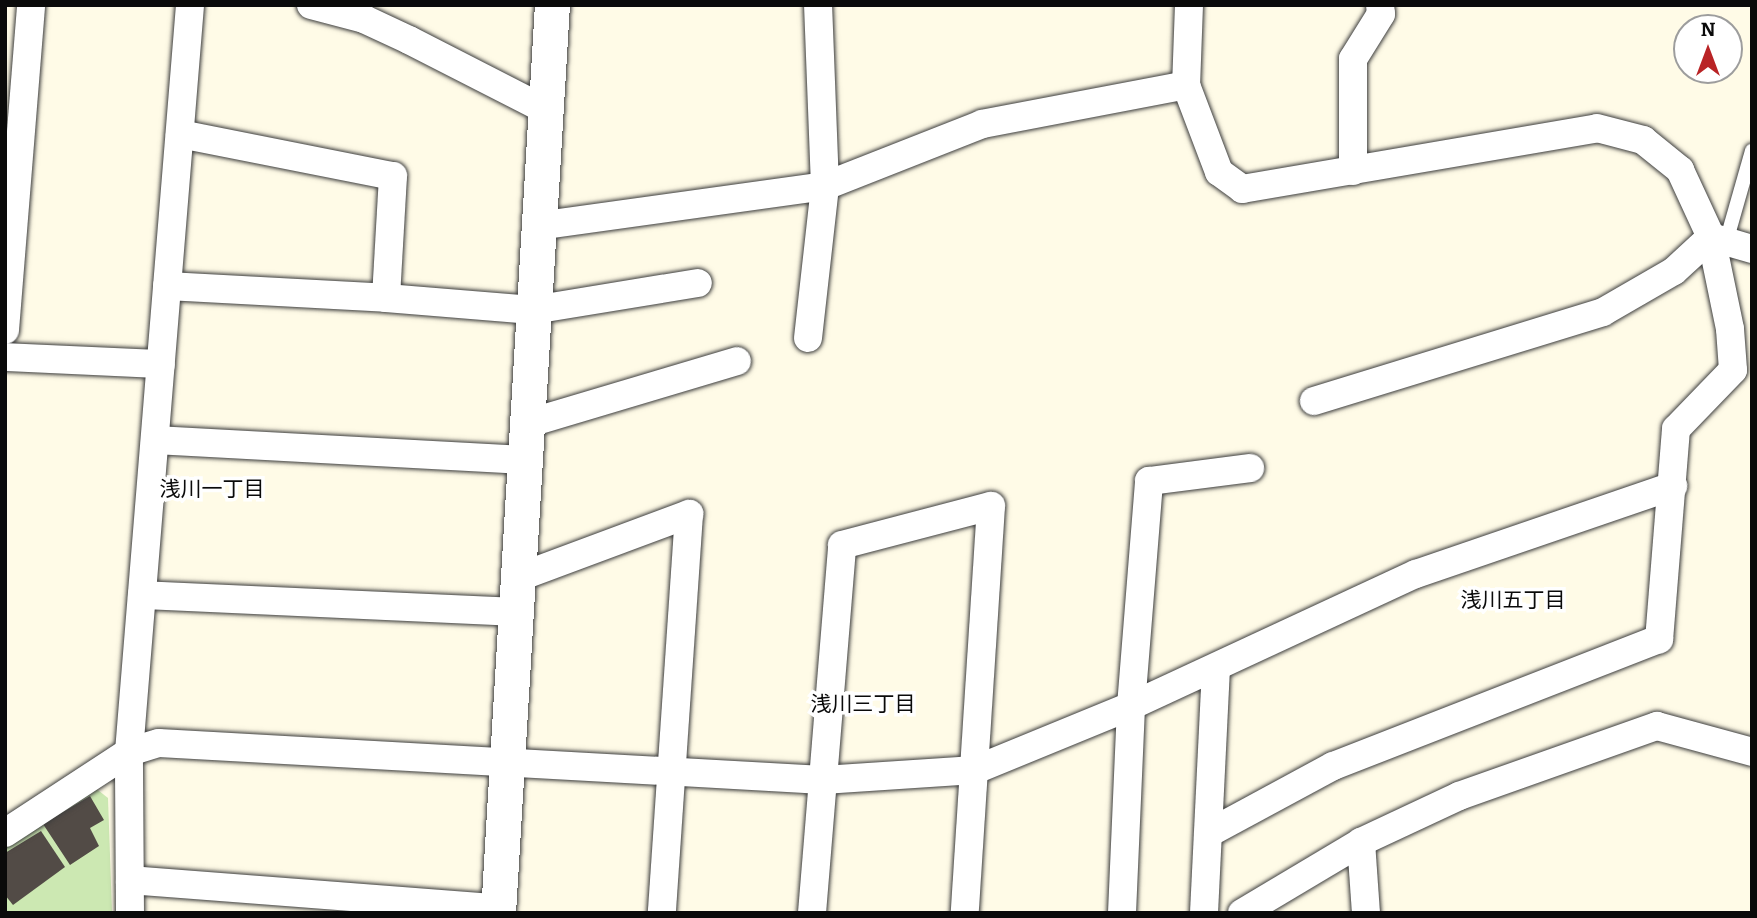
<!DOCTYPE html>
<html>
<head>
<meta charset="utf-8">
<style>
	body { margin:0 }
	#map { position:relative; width:1757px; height:918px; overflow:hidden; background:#fffbe7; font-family:Bitter,"Noto Sans JP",serif }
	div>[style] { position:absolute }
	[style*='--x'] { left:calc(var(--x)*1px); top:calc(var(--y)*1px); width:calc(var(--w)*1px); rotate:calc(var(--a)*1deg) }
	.green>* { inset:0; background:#cce8b2 }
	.building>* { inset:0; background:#524b46 }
	.roads { filter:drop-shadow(0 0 2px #3d3d3d) drop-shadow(0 0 2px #3d3d3d) }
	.service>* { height:14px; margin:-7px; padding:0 7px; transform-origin:7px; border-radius:7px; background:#fff }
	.minor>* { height:28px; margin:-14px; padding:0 14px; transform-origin:14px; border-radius:14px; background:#fff }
	.tertiary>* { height:35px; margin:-17.5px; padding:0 17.5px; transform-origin:17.5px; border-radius:17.5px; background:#fff }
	span { translate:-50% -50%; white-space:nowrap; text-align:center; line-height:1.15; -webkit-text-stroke:7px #fff; paint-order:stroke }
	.neighbourhood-label { font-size:21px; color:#0a0a0a }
	.frame { position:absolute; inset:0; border:7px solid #0a0a0a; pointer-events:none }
	.north { position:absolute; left:1673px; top:14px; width:70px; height:70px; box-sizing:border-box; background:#fff; border:2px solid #9d9d9d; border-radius:50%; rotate:0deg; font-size:19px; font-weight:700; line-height:28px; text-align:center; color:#0a0a0a }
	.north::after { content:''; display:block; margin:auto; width:24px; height:32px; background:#b92325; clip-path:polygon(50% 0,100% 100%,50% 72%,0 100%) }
</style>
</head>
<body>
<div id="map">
	<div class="green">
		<div style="clip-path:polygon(94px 787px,108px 798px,112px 913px,5px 913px,5px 840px)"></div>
	</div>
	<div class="building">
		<div style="clip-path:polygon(90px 796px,104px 820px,90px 828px,99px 846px,70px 865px,43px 824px)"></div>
		<div style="clip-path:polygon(41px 831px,65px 867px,13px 905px,5px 895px,5px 853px)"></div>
	</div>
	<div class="roads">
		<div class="service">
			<div style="--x:1726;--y:242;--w:95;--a:-74.1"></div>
		</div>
		<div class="minor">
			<div style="--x:311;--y:5;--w:55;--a:14.8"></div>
			<div style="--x:364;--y:19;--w:50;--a:25"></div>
			<div style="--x:409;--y:40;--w:154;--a:27.1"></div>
			<div style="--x:1189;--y:5;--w:80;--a:92.1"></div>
			<div style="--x:1186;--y:85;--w:93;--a:69.2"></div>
			<div style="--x:1219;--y:172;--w:29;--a:36"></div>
			<div style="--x:1242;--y:189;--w:360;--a:-9.7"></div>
			<div style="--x:1597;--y:128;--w:48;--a:14.6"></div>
			<div style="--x:1643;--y:140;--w:48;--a:39"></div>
			<div style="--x:1680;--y:170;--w:74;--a:65.2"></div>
			<div style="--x:1711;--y:237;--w:94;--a:78.3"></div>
			<div style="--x:1730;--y:329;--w:41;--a:85.8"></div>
			<div style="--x:1733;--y:370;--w:82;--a:134"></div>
			<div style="--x:1676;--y:429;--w:211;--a:94.6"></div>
			<div style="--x:1659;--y:639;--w:350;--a:158.7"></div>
			<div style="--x:1333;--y:766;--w:139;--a:151.6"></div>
			<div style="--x:180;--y:134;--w:217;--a:11.2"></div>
			<div style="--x:393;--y:176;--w:122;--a:93.3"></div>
			<div style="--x:386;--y:298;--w:147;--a:4.7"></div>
			<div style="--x:533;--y:310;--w:167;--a:-9.3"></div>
			<div style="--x:1353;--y:171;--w:112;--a:-90"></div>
			<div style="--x:1353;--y:59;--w:53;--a:-58.1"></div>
			<div style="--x:1381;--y:14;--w:9;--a:-96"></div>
			<div style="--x:538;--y:226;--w:290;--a:-7.9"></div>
			<div style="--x:825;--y:186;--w:169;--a:-21.5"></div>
			<div style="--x:982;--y:124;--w:208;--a:-10.8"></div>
			<div style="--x:167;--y:286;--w:219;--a:3.1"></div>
			<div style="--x:5;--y:330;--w:326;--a:-85.4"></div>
			<div style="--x:808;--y:338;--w:153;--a:-83.6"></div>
			<div style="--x:825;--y:186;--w:181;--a:-92.2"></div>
			<div style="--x:5;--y:357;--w:156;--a:2.6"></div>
			<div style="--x:1314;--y:401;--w:302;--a:-17.1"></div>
			<div style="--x:1603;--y:312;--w:82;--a:-30"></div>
			<div style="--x:1674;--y:271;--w:50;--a:-42.6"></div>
			<div style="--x:1711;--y:237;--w:43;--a:16.3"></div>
			<div style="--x:526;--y:424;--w:220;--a:-16.6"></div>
			<div style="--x:155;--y:440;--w:370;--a:3.1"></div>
			<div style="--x:517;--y:578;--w:184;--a:-20.4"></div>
			<div style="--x:689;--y:514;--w:400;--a:93.9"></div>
			<div style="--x:142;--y:595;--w:373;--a:2.6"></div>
			<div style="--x:5;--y:833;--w:148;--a:-33.2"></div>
			<div style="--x:129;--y:752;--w:31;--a:-17"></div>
			<div style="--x:159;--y:743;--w:665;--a:3.19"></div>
			<div style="--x:823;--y:780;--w:152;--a:-3.8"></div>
			<div style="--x:975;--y:770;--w:169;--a:-22.3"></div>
			<div style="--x:1131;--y:706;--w:314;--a:-24.9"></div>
			<div style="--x:1416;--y:574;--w:272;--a:-18.9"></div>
			<div style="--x:1361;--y:842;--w:71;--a:86"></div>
			<div style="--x:130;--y:880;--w:369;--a:4.4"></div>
			<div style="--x:130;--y:913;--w:161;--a:-90.4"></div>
			<div style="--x:129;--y:752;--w:749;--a:-85.33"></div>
			<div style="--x:812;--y:913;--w:369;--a:-85.3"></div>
			<div style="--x:842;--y:545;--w:154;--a:-14.7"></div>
			<div style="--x:991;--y:506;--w:408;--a:93.7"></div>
			<div style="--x:1122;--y:913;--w:207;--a:-87.5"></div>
			<div style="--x:1131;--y:706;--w:226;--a:-85.4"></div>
			<div style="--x:1149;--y:481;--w:102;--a:-7.3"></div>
			<div style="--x:1204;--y:913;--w:245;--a:-87.2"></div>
			<div style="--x:1242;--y:913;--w:139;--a:-30.8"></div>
			<div style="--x:1361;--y:842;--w:108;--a:-25.1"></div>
			<div style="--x:1459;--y:796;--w:210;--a:-19.5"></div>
			<div style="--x:1657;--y:726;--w:98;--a:15.3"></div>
		</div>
		<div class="tertiary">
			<div style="--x:498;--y:913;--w:910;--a:-86.6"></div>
		</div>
	</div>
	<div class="neighbourhood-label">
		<span style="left:212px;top:489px">浅川一丁目</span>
		<span style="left:1513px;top:600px">浅川五丁目</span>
		<span style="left:863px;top:704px">浅川三丁目</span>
	</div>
	<div class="frame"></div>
	<div class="north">N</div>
</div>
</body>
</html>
